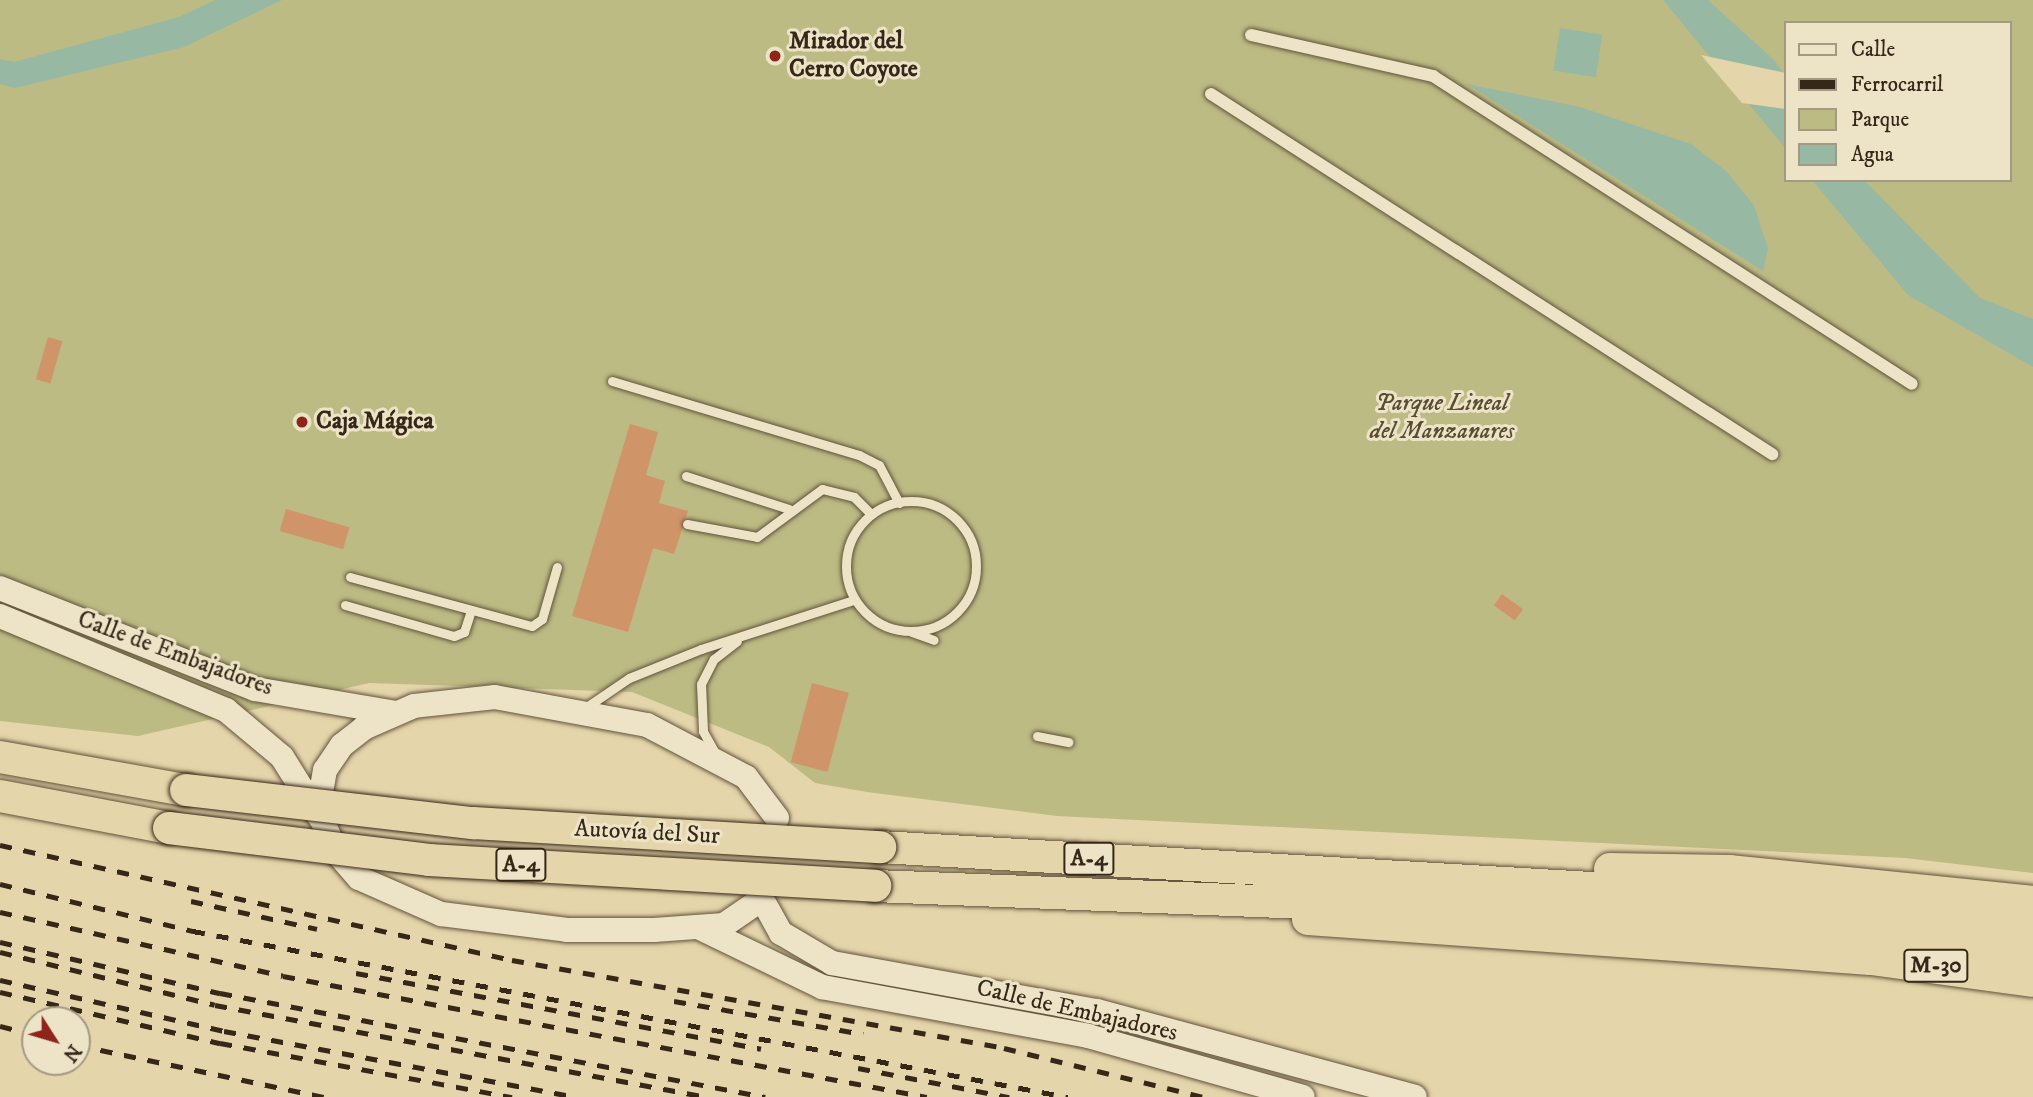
<!DOCTYPE html>
<html>
<head>
<meta charset="utf-8">
<style>
	body { margin:0 }
	#map { position:relative; width:2033px; height:1097px; overflow:hidden; background:#e4d5aa; font-family:"IM FELL DW Pica",serif }
	div>[style] { position:absolute }
	[style*='--x'] { left:calc(var(--x)*1px); top:calc(var(--y)*1px); width:calc(var(--w)*1px); rotate:calc(var(--a)*1deg) }
	.green>* { inset:0; background:#bcbb83 }
	.water>* { inset:0; background:#97b9a3; transform-origin:0 0 }
	.pier>* { inset:0; background:#e4d5aa }
	.building>* { inset:0; background:#d09469; transform-origin:0 0 }
	.roads { filter:drop-shadow(0 0 2px #62533c) drop-shadow(0 0 2px #62533c) }
	.service>* { height:9px; margin:-4.5px; padding:0 4.5px; transform-origin:4.5px; border-radius:4.5px; background:#ede4c8 }
	.service>.ring { margin:-4.5px; padding:0; box-sizing:content-box; background:none; border:9px solid #ede4c8; border-radius:50% }
	.pedestrian>* { height:12px; margin:-6px; padding:0 6px; transform-origin:6px; border-radius:6px; background:#ede4c8 }
	.secondary>* { height:24px; margin:-12px; padding:0 12px; transform-origin:12px; border-radius:12px; background:#ede4c8 }
	.motorway>* { height:32px; margin:-16px; padding:0 16px; transform-origin:16px; border-radius:16px; background:#e4d5aa }
	.rail>* { height:5px; margin-top:-2.5px; transform-origin:0; background:repeating-linear-gradient(90deg,#362818 0 12px,transparent 0 24px) }
	.bridges { filter:drop-shadow(0 0 2px #362818) drop-shadow(0 0 2px #362818) }
	.motorway-bridge>* { height:32px; margin:-16px; padding:0 16px; transform-origin:16px; border-radius:16px; background:#e4d5aa }
	.dots>* { width:19px; height:19px; translate:-50% -50%; box-sizing:border-box; border:4px solid #ede4c8; border-radius:50% }
	span { translate:-50% -50%; white-space:nowrap; text-align:center; line-height:1.15; -webkit-text-stroke:6px #ede4c8; paint-order:stroke }
	.shield-label span { padding:2px 5px; background:#ede4c8; border:2px solid; border-radius:5px; -webkit-text-stroke-width:0 }
	.shield-label { font-size:23px; color:#362818; font-weight:700 }
	.poi-label { font-size:24px; color:#362818; font-weight:700 }
	.left { translate:0 -50%; text-align:left }
	.park-label { font-size:24px; color:#584d33; font-style:italic }
	.street-label { font-size:24px; color:#362818 }
	.legend { position:absolute; left:1784px; top:21px; width:228px; height:161px; box-sizing:border-box; background:#ede4c8; border:2px solid #a49982; margin:0; padding:9px 12px; list-style:none; font-size:21px; color:#362818 }
	.legend li { display:flex; align-items:center; gap:14px; height:35px }
	.legend b { width:35px; border:2px solid #a49982 }
	.north { position:absolute; left:21px; top:1006px; width:70px; height:70px; box-sizing:border-box; background:#ede4c8; border:2px solid #a49982; border-radius:50%; rotate:127deg; font-size:19px; font-weight:700; line-height:28px; text-align:center; color:#362818 }
	.north::after { content:''; display:block; margin:auto; width:24px; height:32px; background:#8f2418; clip-path:polygon(50% 0,100% 100%,50% 72%,0 100%) }
</style>
</head>
<body>
<div id="map">
	<div class="green">
		<div style="clip-path:polygon(evenodd,0 0,2033px 0,2033px 873px,1905px 858px,1057px 816px,867px 792px,815px 783px,769px 747px,632px 692px,369px 683px,138px 736px,0 721px,0 0,1786px 23px,2010px 23px,2010px 180px,1786px 180px,1786px 23px)"></div>
	</div>
	<div class="water">
		<div style="clip-path:polygon(215px 0,282px 0,184px 47px,15px 88px,0 84px,0 59px,14px 62px,179px 17px)"></div>
		<div style="clip-path:polygon(1663px 0,1708px 0,1775px 61px,1786px 77px,1786px 149px)"></div>
		<div style="left:1560px;top:28px;width:43px;height:43px;rotate:9deg"></div>
		<div style="clip-path:polygon(1467px 84px,1580px 107px,1691px 144px,1726px 171px,1754px 205px,1768px 249px,1763px 271px)"></div>
		<div style="clip-path:polygon(1812px 180px,1864px 180px,1980px 298px,2033px 319px,2033px 367px,1908px 295px)"></div>
	</div>
	<div class="pier">
		<div style="clip-path:polygon(1701px 55px,1786px 73px,1786px 109px,1742px 103px)"></div>
	</div>
	<div class="building">
		<div style="left:48px;top:337px;width:15px;height:44px;rotate:16deg"></div>
		<div style="clip-path:polygon(630px 424px,658px 432px,646px 475px,665px 481px,659px 503px,688px 511px,674px 554px,653px 548px,628px 632px,572px 616px)"></div>
		<div style="left:286px;top:509px;width:66px;height:23px;rotate:16deg"></div>
		<div style="left:1502px;top:594px;width:26px;height:14px;rotate:36deg"></div>
		<div style="left:812px;top:683px;width:38px;height:82px;rotate:15deg"></div>
	</div>
	<div class="roads">
		<div class="service">
			<div style="--x:612;--y:381;--w:258;--a:16.7"></div>
			<div style="--x:859;--y:455;--w:22;--a:27"></div>
			<div style="--x:879;--y:465;--w:43;--a:62.2"></div>
			<div style="--x:686;--y:476;--w:108;--a:17.8"></div>
			<div class="ring" style="left:846px;top:501px;width:121px;height:121px"></div>
			<div style="--x:687;--y:524;--w:71;--a:10.5"></div>
			<div style="--x:757;--y:537;--w:81;--a:-36.4"></div>
			<div style="--x:822;--y:489;--w:33;--a:14"></div>
			<div style="--x:854;--y:497;--w:24;--a:45"></div>
			<div style="--x:350;--y:577;--w:188;--a:15.1"></div>
			<div style="--x:532;--y:626;--w:12;--a:-35"></div>
			<div style="--x:542;--y:619;--w:54;--a:-73.9"></div>
			<div style="--x:345;--y:605;--w:113;--a:15.9"></div>
			<div style="--x:454;--y:636;--w:11;--a:-22"></div>
			<div style="--x:464;--y:632;--w:23;--a:-72"></div>
			<div style="--x:912;--y:632;--w:23;--a:20"></div>
			<div style="--x:585;--y:708;--w:53;--a:-34.3"></div>
			<div style="--x:629;--y:678;--w:78;--a:-21.9"></div>
			<div style="--x:701;--y:649;--w:161;--a:-17.8"></div>
			<div style="--x:1037;--y:736;--w:32;--a:11"></div>
			<div style="--x:715;--y:753;--w:25;--a:-119"></div>
			<div style="--x:703;--y:731;--w:47;--a:-92.4"></div>
			<div style="--x:701;--y:684;--w:28;--a:-63"></div>
			<div style="--x:714;--y:659;--w:29;--a:-38"></div>
		</div>
		<div class="pedestrian">
			<div style="--x:1251;--y:35;--w:187;--a:12.7"></div>
			<div style="--x:1433;--y:76;--w:569;--a:32.74"></div>
			<div style="--x:1211;--y:94;--w:667;--a:32.69"></div>
		</div>
		<div class="secondary">
			<div style="--x:0;--y:588;--w:274;--a:21.6"></div>
			<div style="--x:255;--y:689;--w:142;--a:9.7"></div>
			<div style="--x:0;--y:616;--w:245;--a:22.6"></div>
			<div style="--x:226;--y:710;--w:73;--a:40"></div>
			<div style="--x:282;--y:757;--w:70;--a:57.9"></div>
			<div style="--x:777;--y:818;--w:51;--a:-127.1"></div>
			<div style="--x:746;--y:777;--w:112;--a:-152.3"></div>
			<div style="--x:647;--y:725;--w:155;--a:-169.6"></div>
			<div style="--x:495;--y:697;--w:81;--a:173.7"></div>
			<div style="--x:414;--y:706;--w:55;--a:156.3"></div>
			<div style="--x:364;--y:728;--w:28;--a:142"></div>
			<div style="--x:342;--y:745;--w:30;--a:124"></div>
			<div style="--x:325;--y:770;--w:23;--a:100"></div>
			<div style="--x:321;--y:793;--w:27;--a:88"></div>
			<div style="--x:322;--y:820;--w:36;--a:66"></div>
			<div style="--x:337;--y:853;--w:33;--a:49"></div>
			<div style="--x:359;--y:878;--w:90;--a:23.7"></div>
			<div style="--x:441;--y:914;--w:127;--a:7.2"></div>
			<div style="--x:567;--y:930;--w:87;--a:0"></div>
			<div style="--x:654;--y:930;--w:70;--a:-4.1"></div>
			<div style="--x:724;--y:925;--w:46;--a:-34.4"></div>
			<div style="--x:762;--y:899;--w:39;--a:61"></div>
			<div style="--x:781;--y:933;--w:59;--a:30.5"></div>
			<div style="--x:832;--y:963;--w:269;--a:10.3"></div>
			<div style="--x:1097;--y:1011;--w:329;--a:15.1"></div>
			<div style="--x:700;--y:928;--w:136;--a:25.8"></div>
			<div style="--x:822;--y:987;--w:270;--a:10.4"></div>
			<div style="--x:1088;--y:1036;--w:223;--a:15.8"></div>
		</div>
		<div class="motorway">
			<div style="--x:0;--y:757;--w:189;--a:10.1"></div>
			<div style="--x:0;--y:796;--w:172;--a:10.7"></div>
			<div style="--x:880;--y:847;--w:816;--a:3.3"></div>
			<div style="--x:1695;--y:894;--w:340;--a:6.6"></div>
			<div style="--x:1610;--y:869;--w:119;--a:1"></div>
			<div style="--x:1729;--y:871;--w:306;--a:5.8"></div>
			<div style="--x:875;--y:886;--w:739;--a:2.25"></div>
			<div style="--x:1613;--y:915;--w:266;--a:4.3"></div>
			<div style="--x:1878;--y:935;--w:156;--a:7.4"></div>
			<div style="--x:1308;--y:919;--w:564;--a:4.06"></div>
			<div style="--x:1871;--y:959;--w:163;--a:7.7"></div>
		</div>
	</div>
	<div class="rail">
		<div style="--x:0;--y:845;--w:525;--a:12.66"></div>
		<div style="--x:512;--y:960;--w:500;--a:10.1"></div>
		<div style="--x:1004;--y:1048;--w:205;--a:13.8"></div>
		<div style="--x:0;--y:884;--w:199;--a:13.7"></div>
		<div style="--x:193;--y:931;--w:890;--a:10.75"></div>
		<div style="--x:191;--y:901;--w:129;--a:12.5"></div>
		<div style="--x:0;--y:912;--w:290;--a:12.7"></div>
		<div style="--x:283;--y:976;--w:655;--a:10.64"></div>
		<div style="--x:0;--y:942;--w:226;--a:13.1"></div>
		<div style="--x:220;--y:993;--w:555;--a:10.8"></div>
		<div style="--x:0;--y:952;--w:221;--a:13.8"></div>
		<div style="--x:215;--y:1005;--w:499;--a:10.6"></div>
		<div style="--x:356;--y:973;--w:412;--a:10.6"></div>
		<div style="--x:0;--y:980;--w:230;--a:12.8"></div>
		<div style="--x:224;--y:1031;--w:357;--a:10.6"></div>
		<div style="--x:0;--y:992;--w:226;--a:13.1"></div>
		<div style="--x:220;--y:1043;--w:297;--a:10.5"></div>
		<div style="--x:674;--y:1001;--w:192;--a:9.9"></div>
		<div style="--x:0;--y:1026;--w:36;--a:14"></div>
		<div style="--x:77;--y:1045;--w:252;--a:11.9"></div>
		<div style="--x:858;--y:1068;--w:154;--a:10.9"></div>
	</div>
	<div class="bridges">
		<div class="motorway-bridge">
			<div style="--x:186;--y:790;--w:289;--a:6.6"></div>
			<div style="--x:473;--y:823;--w:408;--a:3.4"></div>
			<div style="--x:169;--y:828;--w:262;--a:7"></div>
			<div style="--x:429;--y:860;--w:447;--a:3.3"></div>
		</div>
	</div>
	<div class="dots">
		<div style="left:775px;top:56px;background:#8f2418"></div>
		<div style="left:302px;top:422px;background:#8f2418"></div>
	</div>
	<div class="shield-label">
		<span style="left:1089px;top:859px">A-4</span>
		<span style="left:521px;top:865px">A-4</span>
		<span style="left:1936px;top:966px">M-30</span>
	</div>
	<div class="poi-label">
		<span class="left" style="left:789px;top:56px">Mirador del<br>Cerro Coyote</span>
		<span class="left" style="left:316px;top:422px">Caja Mágica</span>
	</div>
	<div class="park-label">
		<span style="left:1442px;top:418px">Parque Lineal<br>del Manzanares</span>
	</div>
	<div class="street-label">
		<span style="left:175px;top:654px;rotate:20deg">Calle de Embajadores</span>
		<span style="left:647px;top:833px;rotate:3deg">Autovía del Sur</span>
		<span style="left:1077px;top:1011px;rotate:13deg">Calle de Embajadores</span>
	</div>
	<ul class="legend">
	<li><b style="height:9px;background:#ede4c8"></b>Calle</li>
	<li><b style="height:9px;background:#362818"></b>Ferrocarril</li>
	<li><b style="height:19px;background:#bcbb83"></b>Parque</li>
	<li><b style="height:19px;background:#97b9a3"></b>Agua</li>
	</ul>
	<div class="north">N</div>
</div>
</body>
</html>
